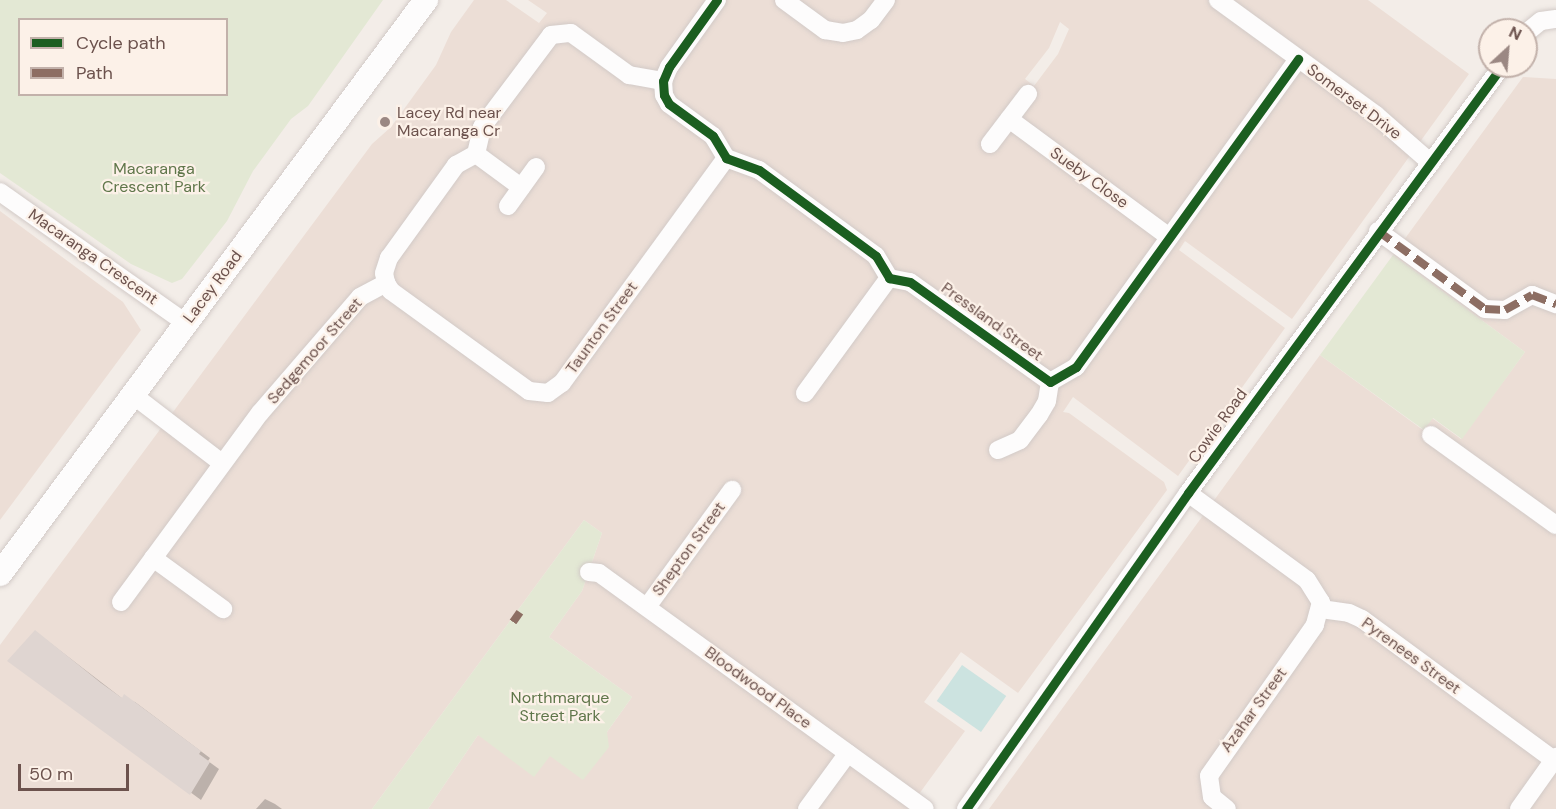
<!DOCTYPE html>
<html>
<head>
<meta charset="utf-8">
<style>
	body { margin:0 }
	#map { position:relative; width:1556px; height:809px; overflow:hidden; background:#f3ede8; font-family:"DM Sans",sans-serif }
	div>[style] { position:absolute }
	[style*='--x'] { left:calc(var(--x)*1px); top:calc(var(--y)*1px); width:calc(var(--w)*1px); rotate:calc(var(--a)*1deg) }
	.residential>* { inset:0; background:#ecded6 }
	.green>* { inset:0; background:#e3e8d4 }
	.water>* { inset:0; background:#cce3e0; transform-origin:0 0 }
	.shadow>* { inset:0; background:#0003 }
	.building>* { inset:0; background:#dfd5d1 }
	.roads { filter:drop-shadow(0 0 2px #d2cac7) drop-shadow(0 0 2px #d2cac7) }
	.street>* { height:18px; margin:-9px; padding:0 9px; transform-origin:9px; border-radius:9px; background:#fdfcfc }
	.secondary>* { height:24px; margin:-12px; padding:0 12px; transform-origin:12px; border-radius:12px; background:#fdfcfc }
	.quiet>* { height:8px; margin-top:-4px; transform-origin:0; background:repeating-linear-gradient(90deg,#8d6e63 0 15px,transparent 0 23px) }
	.cycleway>* { height:9px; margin:-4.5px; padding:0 4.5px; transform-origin:4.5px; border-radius:4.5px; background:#1b5e20 }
	.dots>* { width:16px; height:16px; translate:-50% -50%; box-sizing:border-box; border:3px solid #fcf1e8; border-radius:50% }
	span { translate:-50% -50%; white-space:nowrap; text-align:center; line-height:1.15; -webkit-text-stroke:4.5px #fcf1e8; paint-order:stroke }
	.street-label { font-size:16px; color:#6c524d }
	.poi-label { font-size:16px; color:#6c524d }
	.left { translate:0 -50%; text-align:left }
	.park-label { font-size:16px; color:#5f764a }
	.legend { position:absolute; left:18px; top:18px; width:210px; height:78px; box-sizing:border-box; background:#fcf1e8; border:2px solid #c2b1aa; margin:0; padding:8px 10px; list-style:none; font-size:18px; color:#6c524d }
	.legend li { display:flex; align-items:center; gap:12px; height:30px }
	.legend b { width:30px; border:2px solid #c2b1aa }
	.north { position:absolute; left:1478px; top:18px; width:60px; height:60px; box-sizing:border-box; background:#fcf1e8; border:2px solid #c2b1aa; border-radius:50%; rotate:26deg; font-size:16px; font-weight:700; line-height:24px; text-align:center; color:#6c524d }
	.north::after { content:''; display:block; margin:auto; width:21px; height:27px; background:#9b8883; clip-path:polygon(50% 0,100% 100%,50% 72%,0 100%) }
	.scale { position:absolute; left:18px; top:764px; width:111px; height:27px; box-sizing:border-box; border:3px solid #6c524d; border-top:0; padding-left:8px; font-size:18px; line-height:21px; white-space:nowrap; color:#6c524d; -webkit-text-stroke:4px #fcf1e8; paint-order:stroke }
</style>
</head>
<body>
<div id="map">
	<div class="residential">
		<div style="clip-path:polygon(evenodd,474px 0,506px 0,539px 23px,547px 13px,528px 0,1368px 0,1469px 74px,1292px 319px,1185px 241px,1179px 250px,1285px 328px,1178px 476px,1073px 397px,1063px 412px,1069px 413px,1164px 482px,1167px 490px,1018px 693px,961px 652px,924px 702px,965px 731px,908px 809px,428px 809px,478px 735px,550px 756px,607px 732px,632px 697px,549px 637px,582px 591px,602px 533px,584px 520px,372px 809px,0 809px,0 645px,372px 144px,391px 127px,436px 65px,451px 32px,474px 0,1060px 22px,1069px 29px,1058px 54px,1034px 86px,1025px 79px,1049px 48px,1060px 22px)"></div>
		<div style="clip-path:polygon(1523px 77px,1556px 79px,1556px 809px,989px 809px,1320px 355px,1423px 430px,1432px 418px,1461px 439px,1525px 352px,1393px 255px)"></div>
		<div style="clip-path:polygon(0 211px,123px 302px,141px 330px,0 520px)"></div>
	</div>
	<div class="green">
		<div style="clip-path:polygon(evenodd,0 0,383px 0,308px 106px,291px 119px,253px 171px,227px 221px,182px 279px,172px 283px,131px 264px,0 173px,0 0,20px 20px,226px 20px,226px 94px,20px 94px,20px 20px)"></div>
		<div style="clip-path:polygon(1393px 255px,1525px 352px,1462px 439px,1433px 418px,1424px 430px,1320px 355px)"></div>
		<div style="clip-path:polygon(584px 520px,602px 533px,582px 591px,549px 637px,632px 697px,607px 732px,609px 747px,583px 780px,550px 756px,534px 777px,478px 735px,428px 809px,372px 809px)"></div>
	</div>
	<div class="water">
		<div style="left:962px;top:665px;width:54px;height:44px;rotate:35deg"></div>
	</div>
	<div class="shadow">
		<div style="clip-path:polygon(36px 632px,123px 699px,135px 702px,210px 758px,208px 761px,219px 769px,201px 800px,10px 661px)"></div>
		<div style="clip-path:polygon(265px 799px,275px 804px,282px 809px,256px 809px)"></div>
	</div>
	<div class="building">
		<div style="clip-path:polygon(35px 630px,101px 683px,122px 698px,124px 694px,201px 751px,199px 754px,210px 762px,190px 795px,7px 661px)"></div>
	</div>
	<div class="roads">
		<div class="street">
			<div style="--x:717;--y:0;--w:82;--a:125.6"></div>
			<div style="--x:669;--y:67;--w:15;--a:113"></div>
			<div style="--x:663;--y:81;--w:14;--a:86"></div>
			<div style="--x:664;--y:95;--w:10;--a:61"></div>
			<div style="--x:669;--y:104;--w:54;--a:36"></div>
			<div style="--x:713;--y:136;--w:26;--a:59"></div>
			<div style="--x:726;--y:158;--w:35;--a:20"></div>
			<div style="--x:759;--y:170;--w:145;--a:36.3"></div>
			<div style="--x:876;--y:256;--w:26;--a:59"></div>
			<div style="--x:889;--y:278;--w:21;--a:11"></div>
			<div style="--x:910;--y:282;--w:172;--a:35.5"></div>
			<div style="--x:1050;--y:382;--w:30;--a:-30"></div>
			<div style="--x:1076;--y:367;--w:380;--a:-54.2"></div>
			<div style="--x:784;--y:0;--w:51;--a:36.2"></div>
			<div style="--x:825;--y:30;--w:18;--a:9"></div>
			<div style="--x:843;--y:33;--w:14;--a:-12"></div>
			<div style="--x:857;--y:30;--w:17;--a:-36"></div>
			<div style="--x:871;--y:20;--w:25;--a:-53"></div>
			<div style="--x:1218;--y:0;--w:195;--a:36"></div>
			<div style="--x:1376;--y:115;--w:73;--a:41.1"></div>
			<div style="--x:1526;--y:33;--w:19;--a:-39"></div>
			<div style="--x:1541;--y:21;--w:15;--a:-8"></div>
			<div style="--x:1009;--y:119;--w:199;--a:36.4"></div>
			<div style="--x:990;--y:144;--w:63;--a:-52.8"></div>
			<div style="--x:476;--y:154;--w:56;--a:36.3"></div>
			<div style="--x:0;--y:192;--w:228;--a:35.2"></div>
			<div style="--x:508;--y:206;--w:48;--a:-54.3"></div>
			<div style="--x:1378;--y:231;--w:132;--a:36.1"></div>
			<div style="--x:1485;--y:309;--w:20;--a:3"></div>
			<div style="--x:1505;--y:310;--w:31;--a:-29"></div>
			<div style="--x:1532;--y:295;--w:26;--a:21"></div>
			<div style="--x:386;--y:283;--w:9;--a:58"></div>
			<div style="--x:391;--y:291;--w:170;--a:35.9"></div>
			<div style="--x:529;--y:391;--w:19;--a:6"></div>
			<div style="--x:548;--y:393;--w:17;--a:-36"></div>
			<div style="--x:562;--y:383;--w:278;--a:-53.9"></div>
			<div style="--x:805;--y:393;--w:142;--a:-53.9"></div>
			<div style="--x:133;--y:395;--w:112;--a:37.4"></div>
			<div style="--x:1431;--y:435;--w:154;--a:35.8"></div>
			<div style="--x:998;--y:450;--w:24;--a:-24"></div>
			<div style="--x:1020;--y:440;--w:31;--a:-53"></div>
			<div style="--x:1039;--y:415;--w:16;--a:-60"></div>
			<div style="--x:1047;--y:401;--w:19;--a:-81"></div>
			<div style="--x:1188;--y:493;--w:147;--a:36.2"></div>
			<div style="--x:1307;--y:580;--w:26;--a:58"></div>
			<div style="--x:1321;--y:602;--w:24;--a:105"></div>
			<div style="--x:1315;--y:625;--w:184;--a:125.1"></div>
			<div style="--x:1209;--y:776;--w:21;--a:82"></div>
			<div style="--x:1212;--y:797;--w:19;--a:39"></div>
			<div style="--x:153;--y:558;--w:87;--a:36.1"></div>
			<div style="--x:589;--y:572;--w:10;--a:6"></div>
			<div style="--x:599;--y:573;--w:402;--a:35.9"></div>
			<div style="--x:121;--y:602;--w:235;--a:-53.7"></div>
			<div style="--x:260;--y:413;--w:153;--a:-49.2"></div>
			<div style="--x:360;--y:297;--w:30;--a:-28"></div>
			<div style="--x:386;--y:283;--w:10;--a:-101"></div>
			<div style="--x:384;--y:273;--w:16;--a:-72"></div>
			<div style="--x:389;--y:258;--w:115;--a:-54.2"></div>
			<div style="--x:456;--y:165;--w:23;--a:-29"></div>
			<div style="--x:476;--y:154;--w:28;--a:-77"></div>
			<div style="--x:482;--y:127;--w:115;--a:-53.1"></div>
			<div style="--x:551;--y:35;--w:20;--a:-6"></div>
			<div style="--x:571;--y:33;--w:72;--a:35.9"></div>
			<div style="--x:629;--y:75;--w:35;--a:10"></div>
			<div style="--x:647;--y:607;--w:145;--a:-54"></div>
			<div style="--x:1321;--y:609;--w:28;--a:8"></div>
			<div style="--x:1349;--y:613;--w:14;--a:25"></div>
			<div style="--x:1362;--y:619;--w:238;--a:36.3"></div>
			<div style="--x:807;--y:809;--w:69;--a:-53.8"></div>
			<div style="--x:966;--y:809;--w:386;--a:-54.9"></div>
			<div style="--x:1188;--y:493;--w:530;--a:-53.67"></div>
			<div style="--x:1519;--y:809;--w:64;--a:-54.6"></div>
		</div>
		<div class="secondary">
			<div style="--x:0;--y:574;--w:715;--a:-53.42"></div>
		</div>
	</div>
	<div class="quiet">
		<div style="--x:1378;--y:231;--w:132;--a:36.1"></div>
		<div style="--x:1485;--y:309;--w:20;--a:3"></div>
		<div style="--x:1505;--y:310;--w:31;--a:-29"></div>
		<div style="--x:1532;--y:295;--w:26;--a:21"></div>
		<div style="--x:513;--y:622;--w:12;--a:-55"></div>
	</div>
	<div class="cycleway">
		<div style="--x:717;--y:0;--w:82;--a:125.6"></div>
		<div style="--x:669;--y:67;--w:15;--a:113"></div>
		<div style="--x:663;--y:81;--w:14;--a:86"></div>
		<div style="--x:664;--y:95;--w:10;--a:61"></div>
		<div style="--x:669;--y:104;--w:54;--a:36"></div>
		<div style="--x:713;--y:136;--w:26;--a:59"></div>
		<div style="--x:726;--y:158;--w:35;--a:20"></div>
		<div style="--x:759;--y:170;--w:145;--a:36.3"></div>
		<div style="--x:876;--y:256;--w:26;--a:59"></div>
		<div style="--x:889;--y:278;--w:21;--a:11"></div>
		<div style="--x:910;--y:282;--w:172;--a:35.5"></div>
		<div style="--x:1050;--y:382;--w:30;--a:-30"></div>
		<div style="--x:1076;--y:367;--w:380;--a:-54.2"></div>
		<div style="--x:966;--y:809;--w:386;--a:-54.9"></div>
		<div style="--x:1188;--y:493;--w:530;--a:-53.67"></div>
	</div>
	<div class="dots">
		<div style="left:385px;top:122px;background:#9b8883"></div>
	</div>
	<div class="street-label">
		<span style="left:1354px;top:102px;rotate:37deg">Somerset Drive</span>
		<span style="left:1089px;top:178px;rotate:36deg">Sueby Close</span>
		<span style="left:93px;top:257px;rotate:35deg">Macaranga Crescent</span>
		<span style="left:213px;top:287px;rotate:-53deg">Lacey Road</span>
		<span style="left:992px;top:322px;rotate:36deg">Pressland Street</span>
		<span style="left:602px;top:328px;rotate:-54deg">Taunton Street</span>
		<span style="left:315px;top:351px;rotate:-49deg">Sedgemoor Street</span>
		<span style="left:1218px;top:426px;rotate:-54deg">Cowie Road</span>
		<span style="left:689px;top:549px;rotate:-54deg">Shepton Street</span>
		<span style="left:1411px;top:656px;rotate:36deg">Pyrenees Street</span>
		<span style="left:758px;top:688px;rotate:36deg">Bloodwood Place</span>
		<span style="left:1254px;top:710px;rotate:-54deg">Azahar Street</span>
	</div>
	<div class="poi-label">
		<span class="left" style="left:397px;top:122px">Lacey Rd near<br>Macaranga Cr</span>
	</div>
	<div class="park-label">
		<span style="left:154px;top:178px">Macaranga<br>Crescent Park</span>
		<span style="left:560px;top:707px">Northmarque<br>Street Park</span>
	</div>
	<ul class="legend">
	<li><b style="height:8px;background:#1b5e20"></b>Cycle path</li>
	<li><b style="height:8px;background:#8d6e63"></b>Path</li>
	</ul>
	<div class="north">N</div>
	<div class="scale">50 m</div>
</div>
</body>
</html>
